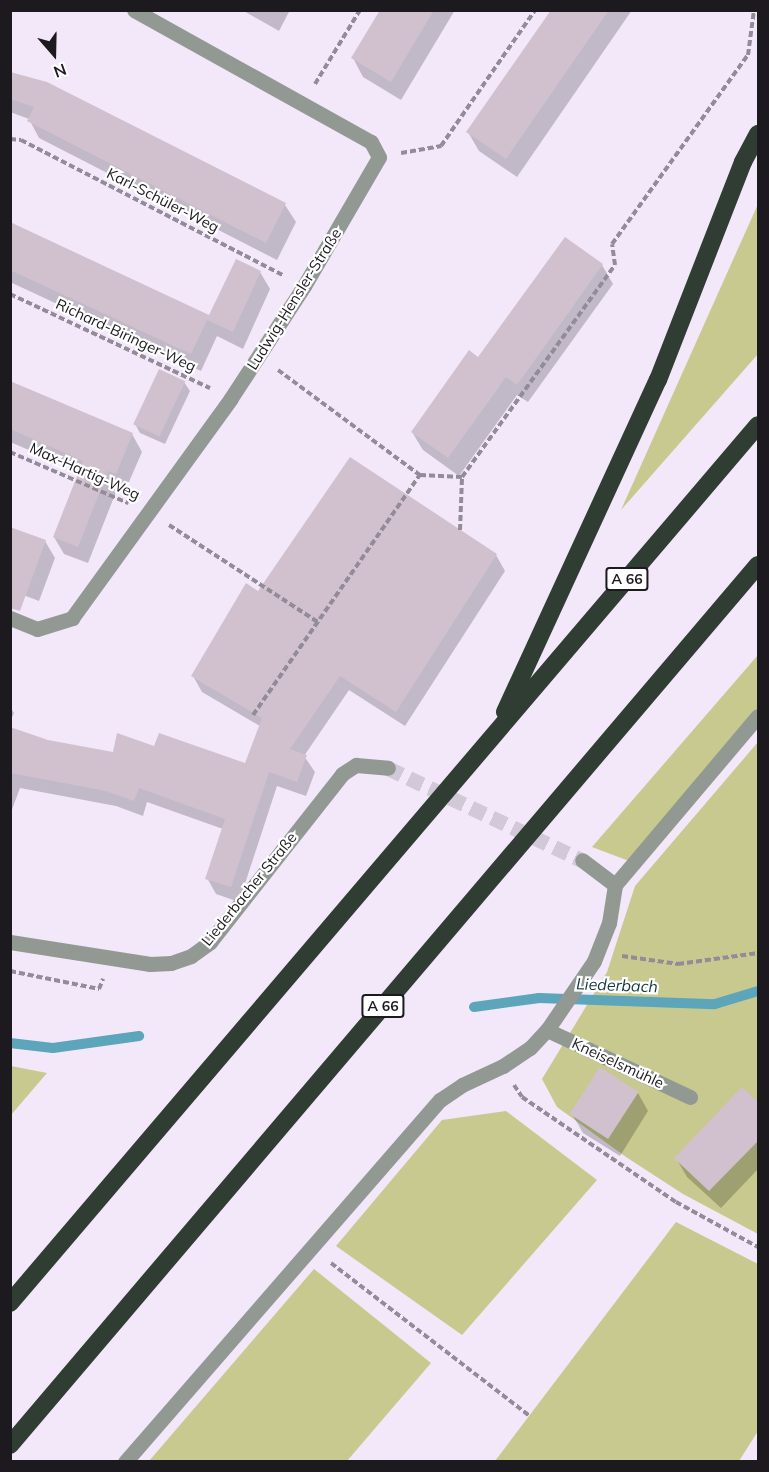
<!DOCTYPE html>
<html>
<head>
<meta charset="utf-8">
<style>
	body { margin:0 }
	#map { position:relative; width:769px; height:1472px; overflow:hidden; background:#f2e8f9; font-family:Mulish,sans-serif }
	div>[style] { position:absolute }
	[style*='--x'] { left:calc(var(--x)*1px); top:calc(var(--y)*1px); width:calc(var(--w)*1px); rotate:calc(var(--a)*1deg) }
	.green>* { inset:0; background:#c7c98f }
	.shadow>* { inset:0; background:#0003 }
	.stream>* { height:10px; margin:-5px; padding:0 5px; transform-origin:5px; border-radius:5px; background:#5ca5bb }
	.building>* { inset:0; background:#d1c1ce; transform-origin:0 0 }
	.minor-tunnel>* { height:15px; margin-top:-7.5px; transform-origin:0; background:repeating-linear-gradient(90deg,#d2c9d8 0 15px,transparent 0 23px) }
	.path>* { height:4px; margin-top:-2px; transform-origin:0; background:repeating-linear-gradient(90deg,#938c98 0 6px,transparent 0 9px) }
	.minor>* { height:15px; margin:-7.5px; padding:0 7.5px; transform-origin:7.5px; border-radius:7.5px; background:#929993 }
	.highway>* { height:18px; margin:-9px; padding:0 9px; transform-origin:9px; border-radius:9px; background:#303d33 }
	span { translate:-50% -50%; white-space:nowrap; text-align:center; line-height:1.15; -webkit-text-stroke:4.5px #fff; paint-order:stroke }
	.shield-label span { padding:2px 4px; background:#fff; border:2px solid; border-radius:4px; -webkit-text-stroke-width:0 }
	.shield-label { font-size:14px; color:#1c191f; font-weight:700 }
	.street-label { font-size:15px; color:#1c191f }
	.water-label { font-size:16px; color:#153943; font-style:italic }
	.frame { position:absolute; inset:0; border:12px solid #1c191f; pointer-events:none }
	.north { position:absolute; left:24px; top:24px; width:60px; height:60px; -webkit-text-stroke:4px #fff; paint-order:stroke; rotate:160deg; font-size:16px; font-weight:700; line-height:24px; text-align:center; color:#1c191f }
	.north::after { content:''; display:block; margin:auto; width:21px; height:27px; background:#1c191f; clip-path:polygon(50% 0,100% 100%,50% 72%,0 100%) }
</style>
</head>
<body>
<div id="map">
	<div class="green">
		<div style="clip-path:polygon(758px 204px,758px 354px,621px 510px)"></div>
		<div style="clip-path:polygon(758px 655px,758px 715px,629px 861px,592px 847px)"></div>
		<div style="clip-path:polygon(758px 742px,758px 1234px,683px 1194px,626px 1157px,557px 1107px,542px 1079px,607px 972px,635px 886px)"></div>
		<div style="clip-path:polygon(11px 1066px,47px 1073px,11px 1115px,10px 1066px)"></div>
		<div style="clip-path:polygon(506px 1111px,597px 1180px,462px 1335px,336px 1246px,442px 1120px)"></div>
		<div style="clip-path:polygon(676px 1222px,758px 1264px,758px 1431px,739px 1461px,495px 1461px)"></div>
		<div style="clip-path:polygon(314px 1269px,431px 1363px,347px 1461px,149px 1461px)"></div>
	</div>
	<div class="shadow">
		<div style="clip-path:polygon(242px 10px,290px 10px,279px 31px)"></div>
		<div style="clip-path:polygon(382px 10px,455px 10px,401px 100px,363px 77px,353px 58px)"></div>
		<div style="clip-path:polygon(553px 10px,632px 10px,517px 177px,479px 151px,468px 132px)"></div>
		<div style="clip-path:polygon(10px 72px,46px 83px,285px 205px,296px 222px,277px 260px,39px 138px,29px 119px,10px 112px)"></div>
		<div style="clip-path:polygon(10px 223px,210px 317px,260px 272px,270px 289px,243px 349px,217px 336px,201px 371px,10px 282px)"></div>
		<div style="clip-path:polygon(565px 239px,602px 265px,613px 284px,528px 402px,517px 395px,459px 476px,423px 450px,412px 432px,479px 359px)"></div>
		<div style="clip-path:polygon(184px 382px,190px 391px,165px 444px,140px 433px,135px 424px)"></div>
		<div style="clip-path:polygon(10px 383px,132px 434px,142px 452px,125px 491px,118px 487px,88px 563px,64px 554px,54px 537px,81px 472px,10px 442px)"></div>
		<div style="clip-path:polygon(351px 459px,496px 555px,505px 571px,405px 726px,349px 690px,304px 756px,315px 772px,306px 796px,277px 786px,239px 902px,216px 894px,207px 878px,223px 829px,147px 802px,143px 816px,116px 806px,20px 788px,10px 815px,10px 729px,48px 742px,114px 754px,155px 748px,246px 765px,260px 726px,202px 692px,193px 676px,259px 593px)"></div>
		<div style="clip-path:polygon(45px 541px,55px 558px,39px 601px,10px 590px)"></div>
		<div style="clip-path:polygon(10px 707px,14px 713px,10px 722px)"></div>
		<div style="clip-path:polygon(638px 1093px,648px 1111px,620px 1156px,583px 1133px,572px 1114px)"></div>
		<div style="clip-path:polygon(758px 1105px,758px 1169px,721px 1208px,687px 1177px,676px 1158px)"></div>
	</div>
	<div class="stream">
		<div style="--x:474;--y:1007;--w:66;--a:-7.9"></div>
		<div style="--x:539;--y:998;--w:176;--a:2"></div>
		<div style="--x:715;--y:1004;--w:45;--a:-16.8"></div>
		<div style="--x:10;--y:1043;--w:43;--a:6.6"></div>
		<div style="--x:53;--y:1048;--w:87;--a:-7.9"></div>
	</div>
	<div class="building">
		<div style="clip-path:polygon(380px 10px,434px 10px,391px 82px,351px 58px)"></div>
		<div style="clip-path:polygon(551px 10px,609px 10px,506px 159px,466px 132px)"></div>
		<div style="clip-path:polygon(10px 72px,47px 82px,286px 203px,266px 243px,27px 121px,34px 107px,10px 99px)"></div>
		<div style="clip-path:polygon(10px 222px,209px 315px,236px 259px,261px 271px,233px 332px,207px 320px,191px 354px,10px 270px)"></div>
		<div style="clip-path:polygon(565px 237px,603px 264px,517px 385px,506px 377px,448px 458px,411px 432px,469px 350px,478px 357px)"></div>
		<div style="left:159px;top:369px;width:29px;height:61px;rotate:25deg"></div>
		<div style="clip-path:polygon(10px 381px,133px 433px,116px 474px,108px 471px,78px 547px,53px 537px,83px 461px,10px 429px)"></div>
		<div style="clip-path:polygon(350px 457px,497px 554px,396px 712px,340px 676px,290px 749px,307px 755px,297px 782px,269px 772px,231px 887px,205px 879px,225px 819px,139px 788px,134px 801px,106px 791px,10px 773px,10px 727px,48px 740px,113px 752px,117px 733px,154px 746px,159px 733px,245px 763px,262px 718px,191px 676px,246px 583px,258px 591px)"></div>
		<div style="clip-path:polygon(10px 527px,46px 540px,20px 611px,10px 608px)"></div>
		<div style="left:600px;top:1067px;width:46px;height:56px;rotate:33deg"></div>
		<div style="clip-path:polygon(742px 1087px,759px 1103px,759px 1140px,709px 1191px,674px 1158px)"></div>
	</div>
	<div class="minor-tunnel">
		<div style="--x:388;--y:768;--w:215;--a:25.4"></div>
	</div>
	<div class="path">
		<div style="--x:315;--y:84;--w:87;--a:-58.7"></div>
		<div style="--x:10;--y:139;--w:11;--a:5"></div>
		<div style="--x:21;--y:140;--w:295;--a:27.3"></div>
		<div style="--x:401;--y:153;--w:41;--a:-9.9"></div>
		<div style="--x:441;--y:146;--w:165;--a:-55.3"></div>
		<div style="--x:10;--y:294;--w:221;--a:25.2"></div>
		<div style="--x:278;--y:370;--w:177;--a:36.5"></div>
		<div style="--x:10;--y:452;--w:129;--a:23.4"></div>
		<div style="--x:169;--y:525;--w:178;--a:33.1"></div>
		<div style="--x:460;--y:530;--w:53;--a:-87.8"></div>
		<div style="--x:462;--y:477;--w:261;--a:-54.2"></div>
		<div style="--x:615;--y:265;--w:21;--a:-98"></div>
		<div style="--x:612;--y:244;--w:233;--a:-54.3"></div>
		<div style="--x:748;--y:55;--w:45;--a:-82.4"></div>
		<div style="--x:253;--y:715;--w:292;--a:-55.2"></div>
		<div style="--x:420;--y:475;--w:42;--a:2.7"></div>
		<div style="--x:622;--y:956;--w:57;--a:8.1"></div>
		<div style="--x:678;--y:964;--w:81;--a:-7.8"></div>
		<div style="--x:10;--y:971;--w:91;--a:11.4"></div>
		<div style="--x:99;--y:989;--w:11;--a:-68"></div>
		<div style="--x:514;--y:1085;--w:14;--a:56"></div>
		<div style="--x:522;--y:1097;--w:186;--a:34.3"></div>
		<div style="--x:676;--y:1202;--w:94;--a:28.8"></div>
		<div style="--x:331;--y:1263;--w:251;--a:37.6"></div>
	</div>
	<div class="minor">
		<div style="--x:10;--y:618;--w:29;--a:22"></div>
		<div style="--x:37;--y:629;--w:37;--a:-17"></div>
		<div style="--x:72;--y:618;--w:271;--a:-54.1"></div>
		<div style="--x:231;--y:398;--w:134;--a:-56.9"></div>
		<div style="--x:304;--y:286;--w:149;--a:-59.8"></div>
		<div style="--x:379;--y:157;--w:17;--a:-118"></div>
		<div style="--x:371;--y:142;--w:271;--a:-150.9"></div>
		<div style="--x:615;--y:885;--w:221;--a:-49.8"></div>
		<div style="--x:10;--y:942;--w:142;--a:8.9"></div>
		<div style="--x:150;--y:964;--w:21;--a:-3"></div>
		<div style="--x:171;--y:963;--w:21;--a:-19"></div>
		<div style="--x:191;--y:956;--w:24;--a:-36"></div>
		<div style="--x:210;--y:942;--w:214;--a:-51.8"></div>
		<div style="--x:342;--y:774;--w:17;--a:-33"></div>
		<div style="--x:356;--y:765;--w:32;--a:5"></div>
		<div style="--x:547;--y:1030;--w:158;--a:25.1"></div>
		<div style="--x:125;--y:1462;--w:480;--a:-49"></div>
		<div style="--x:440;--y:1100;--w:27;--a:-34"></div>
		<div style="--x:462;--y:1085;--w:45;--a:-24.9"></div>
		<div style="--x:503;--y:1066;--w:32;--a:-34"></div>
		<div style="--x:530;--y:1048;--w:25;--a:-47"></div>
		<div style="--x:547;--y:1030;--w:83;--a:-55.7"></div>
		<div style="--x:594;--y:961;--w:41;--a:-68.5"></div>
		<div style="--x:609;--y:923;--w:38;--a:-81"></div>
		<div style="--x:615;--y:885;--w:41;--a:-142.9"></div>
	</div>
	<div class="highway">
		<div style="--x:505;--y:712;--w:366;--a:-65.3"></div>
		<div style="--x:658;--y:380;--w:234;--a:-68.7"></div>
		<div style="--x:743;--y:162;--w:32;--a:-62"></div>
		<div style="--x:10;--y:1303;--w:1153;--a:-49.57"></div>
		<div style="--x:10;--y:1445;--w:1155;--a:-49.64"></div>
	</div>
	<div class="shield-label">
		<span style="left:627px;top:579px">A 66</span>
		<span style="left:383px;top:1006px">A 66</span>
	</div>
	<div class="street-label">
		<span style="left:163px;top:200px;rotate:27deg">Karl-Schüler-Weg</span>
		<span style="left:294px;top:299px;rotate:-58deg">Ludwig-Hensler-Straße</span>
		<span style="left:126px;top:335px;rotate:25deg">Richard-Biringer-Weg</span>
		<span style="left:85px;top:471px;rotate:24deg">Max-Hartig-Weg</span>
		<span style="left:249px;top:889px;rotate:-51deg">Liederbacher Straße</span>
		<span style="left:618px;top:1063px;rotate:25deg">Kneiselsmühle</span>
	</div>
	<div class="water-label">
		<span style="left:617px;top:985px;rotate:2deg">Liederbach</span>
	</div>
	<div class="frame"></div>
	<div class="north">N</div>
</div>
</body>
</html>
